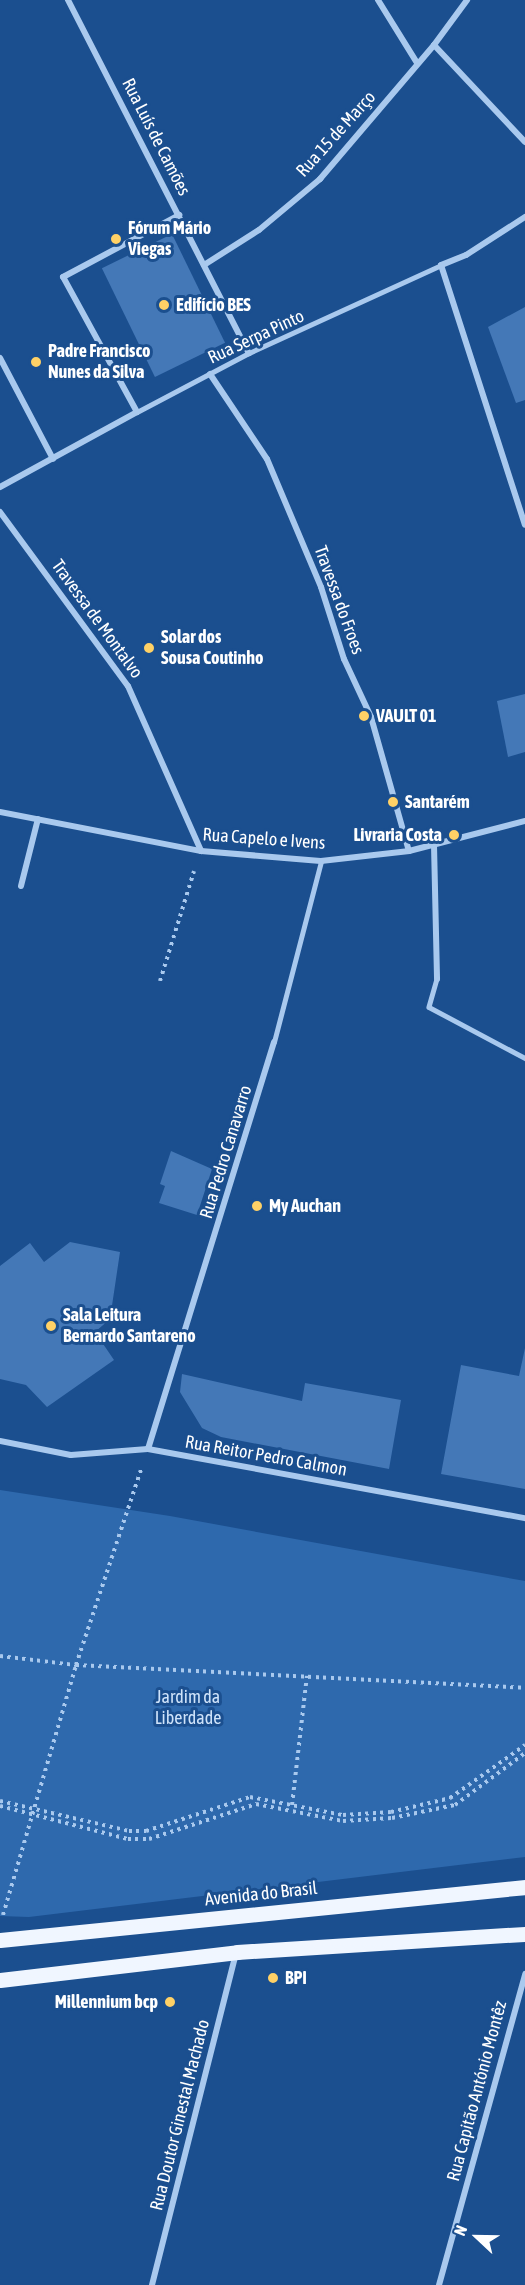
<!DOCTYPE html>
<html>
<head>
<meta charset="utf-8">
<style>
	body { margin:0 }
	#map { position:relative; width:525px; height:2285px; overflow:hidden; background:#1b4f8f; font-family:"Asap Condensed",sans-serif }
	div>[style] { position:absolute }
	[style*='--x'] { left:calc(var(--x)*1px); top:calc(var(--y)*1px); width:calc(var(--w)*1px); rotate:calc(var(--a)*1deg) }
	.green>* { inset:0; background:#2e69ad }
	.building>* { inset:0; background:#4478b7; transform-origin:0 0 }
	.path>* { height:4px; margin-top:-2px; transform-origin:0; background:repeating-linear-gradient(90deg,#a9c9ee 0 3px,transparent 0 7.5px) }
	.lane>* { height:4.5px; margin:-2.25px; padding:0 2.25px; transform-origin:2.25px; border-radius:2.25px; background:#a9c9ee }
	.street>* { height:6px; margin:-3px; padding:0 3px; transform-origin:3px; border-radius:3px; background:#a9c9ee }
	.primary>* { height:15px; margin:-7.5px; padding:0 7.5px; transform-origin:7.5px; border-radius:7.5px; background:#f0f6ff }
	.dots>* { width:16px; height:16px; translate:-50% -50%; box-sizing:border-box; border:3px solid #1b4f8f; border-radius:50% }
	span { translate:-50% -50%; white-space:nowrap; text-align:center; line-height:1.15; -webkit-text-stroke:6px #1b4f8f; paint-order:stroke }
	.street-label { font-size:18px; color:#fff }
	.poi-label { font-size:18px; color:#fff; font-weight:700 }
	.left { translate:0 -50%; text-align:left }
	.right { translate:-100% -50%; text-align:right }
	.park-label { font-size:18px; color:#cfe3fa }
	.north { position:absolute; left:447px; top:2207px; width:60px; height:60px; -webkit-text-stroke:4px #1b4f8f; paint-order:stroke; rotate:292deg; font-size:16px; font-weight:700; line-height:24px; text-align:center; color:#fff }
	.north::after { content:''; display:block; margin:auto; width:21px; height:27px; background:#fff; clip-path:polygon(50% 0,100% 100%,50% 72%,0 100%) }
</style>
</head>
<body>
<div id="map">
	<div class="green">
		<div style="clip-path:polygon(0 1490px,170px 1516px,525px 1581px,525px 1857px,29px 1917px,0 1916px)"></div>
	</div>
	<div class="building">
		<div style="left:172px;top:234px;width:121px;height:78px;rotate:64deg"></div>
		<div style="clip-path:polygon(525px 307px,525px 400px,516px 403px,488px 327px)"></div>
		<div style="clip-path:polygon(525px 694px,525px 752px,508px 757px,497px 701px)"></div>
		<div style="clip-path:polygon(171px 1151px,212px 1169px,197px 1215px,159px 1203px,165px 1186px,160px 1184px)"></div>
		<div style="clip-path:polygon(70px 1242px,120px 1252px,110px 1319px,95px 1332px,114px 1360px,47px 1407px,26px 1385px,0 1379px,0 1266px,30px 1243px,44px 1262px)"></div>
		<div style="clip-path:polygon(525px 1348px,525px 1489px,441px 1474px,461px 1365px,519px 1376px)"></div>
		<div style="clip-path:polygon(182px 1374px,302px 1401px,305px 1383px,401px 1400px,389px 1469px,221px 1437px,202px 1428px,180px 1392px)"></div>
	</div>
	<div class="path">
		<div style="--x:160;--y:981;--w:115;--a:-72.8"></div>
		<div style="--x:0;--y:1656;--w:77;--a:6.8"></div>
		<div style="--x:76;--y:1665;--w:450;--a:2.9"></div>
		<div style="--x:0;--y:1801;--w:132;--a:13.1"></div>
		<div style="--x:129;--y:1831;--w:17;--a:0"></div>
		<div style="--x:146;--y:1831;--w:109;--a:-18.1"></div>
		<div style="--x:250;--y:1797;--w:95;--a:11"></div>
		<div style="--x:343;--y:1815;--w:48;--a:-3.6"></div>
		<div style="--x:391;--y:1812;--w:61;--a:-13.3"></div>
		<div style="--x:450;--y:1798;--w:92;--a:-35.2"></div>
		<div style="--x:292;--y:1805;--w:130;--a:-83.4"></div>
		<div style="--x:0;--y:1806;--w:132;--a:14.5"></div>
		<div style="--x:128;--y:1839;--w:21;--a:0"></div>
		<div style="--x:149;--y:1839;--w:113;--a:-18.1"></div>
		<div style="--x:256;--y:1804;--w:89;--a:11.1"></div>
		<div style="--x:343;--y:1821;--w:49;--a:-3.5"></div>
		<div style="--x:392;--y:1818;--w:64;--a:-11.7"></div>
		<div style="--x:455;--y:1805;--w:87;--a:-36.6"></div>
		<div style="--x:3;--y:1915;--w:260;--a:-73.7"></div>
		<div style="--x:76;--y:1665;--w:206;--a:-71.6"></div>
	</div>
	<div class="lane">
		<div style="--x:137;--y:412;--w:127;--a:-27.8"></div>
		<div style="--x:249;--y:353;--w:211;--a:-24.6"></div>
		<div style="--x:437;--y:979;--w:29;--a:106"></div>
		<div style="--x:429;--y:1007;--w:109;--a:28"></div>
		<div style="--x:274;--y:1042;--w:187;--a:-75.4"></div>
	</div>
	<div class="street">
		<div style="--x:68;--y:0;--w:397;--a:62.9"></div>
		<div style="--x:378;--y:0;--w:74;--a:58.2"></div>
		<div style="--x:434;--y:45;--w:133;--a:46.8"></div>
		<div style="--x:525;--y:217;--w:70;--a:147.2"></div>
		<div style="--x:466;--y:255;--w:27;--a:158"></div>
		<div style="--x:441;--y:265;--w:273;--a:72.1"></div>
		<div style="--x:204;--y:265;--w:65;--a:-32.5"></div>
		<div style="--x:259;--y:230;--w:80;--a:-39.9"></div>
		<div style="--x:320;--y:179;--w:176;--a:-49.6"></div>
		<div style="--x:434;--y:45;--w:56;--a:-53.7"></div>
		<div style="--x:0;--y:358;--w:114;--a:62.3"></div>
		<div style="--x:210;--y:374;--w:102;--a:56.2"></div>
		<div style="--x:267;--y:459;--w:139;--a:67.1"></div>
		<div style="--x:321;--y:587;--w:76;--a:72.3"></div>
		<div style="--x:344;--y:659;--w:64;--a:65"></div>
		<div style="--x:371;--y:717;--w:139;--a:74.2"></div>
		<div style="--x:0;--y:487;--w:156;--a:-28.7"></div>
		<div style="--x:137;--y:412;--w:154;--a:-118.7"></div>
		<div style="--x:63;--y:277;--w:132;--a:-28.1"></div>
		<div style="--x:0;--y:512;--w:216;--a:53.7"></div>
		<div style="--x:128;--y:686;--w:180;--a:66.1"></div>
		<div style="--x:0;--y:812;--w:205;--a:11"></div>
		<div style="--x:201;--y:851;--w:120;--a:4.8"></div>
		<div style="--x:321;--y:861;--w:89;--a:-6.5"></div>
		<div style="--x:409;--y:851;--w:120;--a:-14.5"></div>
		<div style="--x:434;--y:845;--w:134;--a:88.7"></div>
		<div style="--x:21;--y:886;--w:69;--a:-75.8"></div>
		<div style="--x:0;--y:1441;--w:72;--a:11.2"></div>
		<div style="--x:71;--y:1455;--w:77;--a:-4.5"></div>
		<div style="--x:148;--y:1449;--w:383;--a:10.4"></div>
		<div style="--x:148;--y:1449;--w:426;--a:-72.8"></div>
		<div style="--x:152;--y:2285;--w:341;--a:-75.8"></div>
		<div style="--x:439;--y:2285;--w:323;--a:-74.5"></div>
	</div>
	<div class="primary">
		<div style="--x:0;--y:1940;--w:528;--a:-5.76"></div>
		<div style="--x:0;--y:1980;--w:239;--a:-6.7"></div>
		<div style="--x:237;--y:1952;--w:289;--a:-3.6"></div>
	</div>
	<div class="dots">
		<div style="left:116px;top:239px;background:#ffd166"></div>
		<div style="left:164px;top:305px;background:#ffd166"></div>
		<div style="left:36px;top:362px;background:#ffd166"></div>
		<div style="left:149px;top:648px;background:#ffd166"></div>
		<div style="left:364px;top:716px;background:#ffd166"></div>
		<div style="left:393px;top:802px;background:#ffd166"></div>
		<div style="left:454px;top:835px;background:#ffd166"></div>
		<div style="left:257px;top:1206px;background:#ffd166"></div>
		<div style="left:51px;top:1326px;background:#ffd166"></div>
		<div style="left:273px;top:1978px;background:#ffd166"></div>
		<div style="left:170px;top:2002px;background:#ffd166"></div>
	</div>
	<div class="street-label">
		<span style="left:336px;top:134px;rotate:-48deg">Rua 15 de Março</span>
		<span style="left:156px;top:137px;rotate:63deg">Rua Luís de Camões</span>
		<span style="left:256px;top:337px;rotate:-25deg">Rua Serpa Pinto</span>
		<span style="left:339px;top:600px;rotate:70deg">Travessa do Froes</span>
		<span style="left:97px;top:619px;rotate:54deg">Travessa de Montalvo</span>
		<span style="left:264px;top:839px;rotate:4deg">Rua Capelo e Ivens</span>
		<span style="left:226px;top:1152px;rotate:-73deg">Rua Pedro Canavarro</span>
		<span style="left:266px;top:1456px;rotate:10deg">Rua Reitor Pedro Calmon</span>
		<span style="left:261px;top:1894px;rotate:-6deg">Avenida do Brasil</span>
		<span style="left:477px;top:2091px;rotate:-75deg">Rua Capitão António Montêz</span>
		<span style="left:180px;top:2115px;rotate:-76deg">Rua Doutor Ginestal Machado</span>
	</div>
	<div class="poi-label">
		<span class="left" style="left:128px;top:239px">Fórum Mário<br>Viegas</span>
		<span class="left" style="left:176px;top:305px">Edifício BES</span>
		<span class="left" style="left:48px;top:362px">Padre Francisco<br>Nunes da Silva</span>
		<span class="left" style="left:161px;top:648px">Solar dos<br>Sousa Coutinho</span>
		<span class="left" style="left:376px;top:716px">VAULT 01</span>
		<span class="left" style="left:405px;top:802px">Santarém</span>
		<span class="right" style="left:442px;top:835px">Livraria Costa</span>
		<span class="left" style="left:269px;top:1206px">My Auchan</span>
		<span class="left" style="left:63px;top:1326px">Sala Leitura<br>Bernardo Santareno</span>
		<span class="left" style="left:285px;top:1978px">BPI</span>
		<span class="right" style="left:158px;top:2002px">Millennium bcp</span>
	</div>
	<div class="park-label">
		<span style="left:188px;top:1708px">Jardim da<br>Liberdade</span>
	</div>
	<div class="north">N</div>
</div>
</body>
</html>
